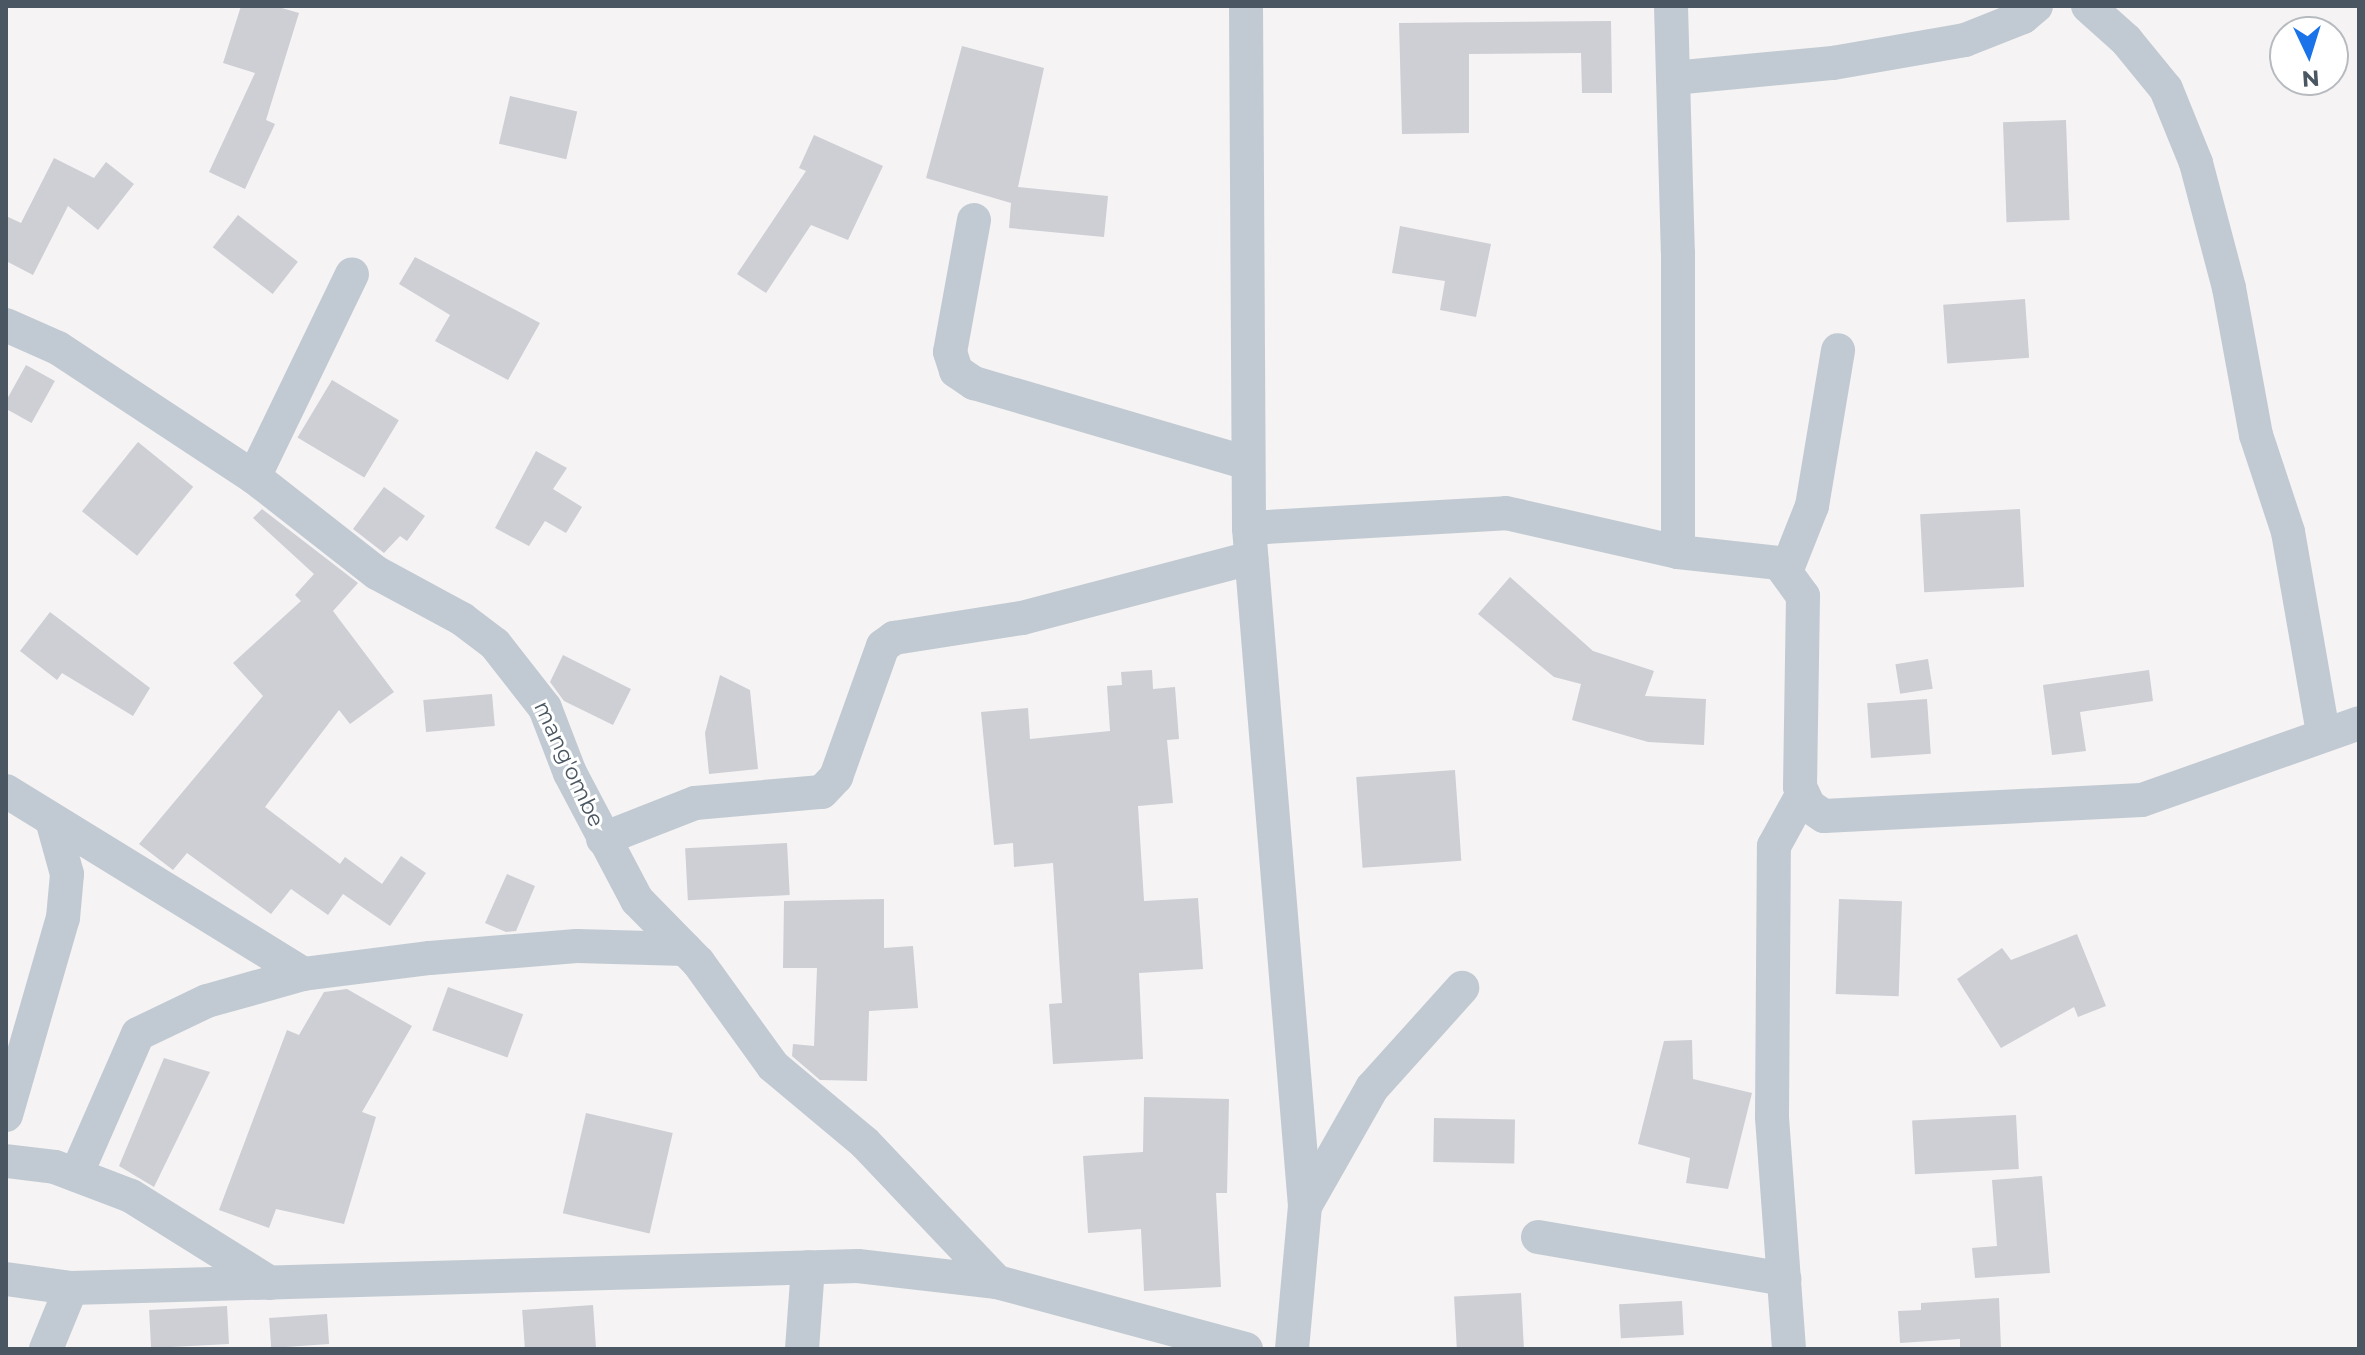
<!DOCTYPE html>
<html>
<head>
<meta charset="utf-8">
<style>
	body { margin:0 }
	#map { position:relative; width:2365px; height:1355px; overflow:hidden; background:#f5f3f3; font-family:Montserrat,sans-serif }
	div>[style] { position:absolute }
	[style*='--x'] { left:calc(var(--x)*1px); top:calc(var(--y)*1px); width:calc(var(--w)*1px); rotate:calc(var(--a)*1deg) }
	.building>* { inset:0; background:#cdcfd5; transform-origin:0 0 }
	.street>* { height:34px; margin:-17px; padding:0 17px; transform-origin:17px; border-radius:17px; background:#c1cad2 }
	span { translate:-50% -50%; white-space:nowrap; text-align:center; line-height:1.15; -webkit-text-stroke:6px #fff; paint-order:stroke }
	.street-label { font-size:22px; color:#4a5661 }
	.frame { position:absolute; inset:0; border:8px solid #4a5661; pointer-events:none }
	.north { position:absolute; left:2269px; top:16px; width:80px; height:80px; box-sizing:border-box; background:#fff; border:2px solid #b7bbc0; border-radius:50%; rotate:176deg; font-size:22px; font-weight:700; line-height:32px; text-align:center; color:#4a5661 }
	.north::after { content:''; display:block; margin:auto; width:28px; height:36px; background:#1a73e8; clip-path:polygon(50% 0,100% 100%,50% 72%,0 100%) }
</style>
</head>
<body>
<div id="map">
	<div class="building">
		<div style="clip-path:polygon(241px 6px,275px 6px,299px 13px,266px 120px,275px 124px,245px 189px,209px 172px,255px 73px,223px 63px)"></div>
		<div style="clip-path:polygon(1611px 21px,1612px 93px,1582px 93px,1581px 53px,1469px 54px,1469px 133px,1402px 134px,1399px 23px)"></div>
		<div style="clip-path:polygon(962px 46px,1044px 68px,1018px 187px,1108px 196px,1104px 237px,1009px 228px,1011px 203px,926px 178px)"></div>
		<div style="left:510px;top:96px;width:69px;height:49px;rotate:13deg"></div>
		<div style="left:2066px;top:120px;width:100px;height:63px;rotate:88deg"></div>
		<div style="clip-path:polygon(814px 135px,883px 166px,848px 240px,811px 225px,766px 293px,737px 274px,806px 171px,799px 168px)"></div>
		<div style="clip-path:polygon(54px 158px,94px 178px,106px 162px,134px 184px,98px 230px,68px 206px,33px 275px,6px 261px,6px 216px,21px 223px)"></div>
		<div style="left:238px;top:215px;width:76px;height:41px;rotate:38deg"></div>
		<div style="clip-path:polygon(1400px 226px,1491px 244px,1476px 317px,1440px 310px,1445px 281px,1392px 273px)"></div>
		<div style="clip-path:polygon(415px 257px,540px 323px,508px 380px,435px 341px,450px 315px,399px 284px)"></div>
		<div style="left:2025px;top:299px;width:59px;height:82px;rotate:86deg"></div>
		<div style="left:26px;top:365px;width:33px;height:48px;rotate:29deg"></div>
		<div style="left:332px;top:380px;width:78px;height:67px;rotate:31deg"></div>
		<div style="left:138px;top:442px;width:71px;height:89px;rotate:39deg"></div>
		<div style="clip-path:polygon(536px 451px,567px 468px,553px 489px,582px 507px,566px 533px,545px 521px,529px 546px,495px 528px)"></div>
		<div style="clip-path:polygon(384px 487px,425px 516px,407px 541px,400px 536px,384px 553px,353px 529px)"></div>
		<div style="clip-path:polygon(262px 509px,358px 583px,333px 611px,394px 692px,350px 724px,339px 710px,265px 807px,340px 864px,345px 857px,382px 884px,401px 856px,426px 873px,390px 926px,343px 894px,328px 915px,291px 889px,271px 914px,187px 853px,173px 870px,139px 844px,263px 696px,233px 663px,301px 601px,295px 595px,314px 574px,253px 518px)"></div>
		<div style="left:2020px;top:509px;width:78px;height:100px;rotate:87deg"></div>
		<div style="clip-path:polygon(1510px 577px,1593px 651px,1654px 671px,1645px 696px,1706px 699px,1704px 745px,1648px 742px,1572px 720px,1581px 684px,1554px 677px,1478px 614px)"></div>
		<div style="clip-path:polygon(50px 612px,150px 688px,133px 716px,62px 673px,57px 680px,20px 651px)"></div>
		<div style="clip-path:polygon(563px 655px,631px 689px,613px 725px,564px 701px,550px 682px)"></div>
		<div style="left:1928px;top:659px;width:30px;height:33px;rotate:81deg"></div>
		<div style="clip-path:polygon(1152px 670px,1153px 689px,1175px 687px,1179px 739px,1167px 740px,1173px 803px,1138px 806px,1144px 901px,1198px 898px,1203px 969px,1139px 973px,1143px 1059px,1053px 1064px,1049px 1004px,1062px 1003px,1053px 863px,1014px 867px,1013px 843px,994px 845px,981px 712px,1028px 708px,1030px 739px,1110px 731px,1107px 686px,1122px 685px,1121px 672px)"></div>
		<div style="clip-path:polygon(2149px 670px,2153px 701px,2080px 712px,2086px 751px,2052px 755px,2043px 685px)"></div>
		<div style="clip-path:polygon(720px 675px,750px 690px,758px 769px,709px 774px,705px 733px)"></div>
		<div style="left:492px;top:694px;width:32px;height:69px;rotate:85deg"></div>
		<div style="left:1927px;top:699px;width:55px;height:60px;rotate:86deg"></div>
		<div style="left:1455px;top:770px;width:91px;height:99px;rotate:86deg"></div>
		<div style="left:787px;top:843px;width:52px;height:102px;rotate:87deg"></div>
		<div style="clip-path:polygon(507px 874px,535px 886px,516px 931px,506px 932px,485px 923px)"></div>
		<div style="clip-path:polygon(884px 899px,884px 948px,913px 946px,918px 1008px,869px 1011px,867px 1081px,820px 1080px,792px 1056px,793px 1044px,814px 1046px,817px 968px,783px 968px,784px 901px)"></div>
		<div style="left:1839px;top:899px;width:63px;height:95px;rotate:2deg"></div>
		<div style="clip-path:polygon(2077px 934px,2106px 1006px,2078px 1017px,2074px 1007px,2001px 1048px,1957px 979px,2002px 948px,2011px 960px)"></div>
		<div style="left:448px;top:987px;width:80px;height:46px;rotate:20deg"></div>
		<div style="clip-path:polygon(347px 989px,412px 1026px,362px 1112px,376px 1117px,344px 1224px,276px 1209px,269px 1228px,219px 1210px,287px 1030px,299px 1035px,324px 992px)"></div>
		<div style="clip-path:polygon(1692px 1040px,1693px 1079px,1752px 1093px,1728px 1189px,1686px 1183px,1690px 1158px,1638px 1144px,1664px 1041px)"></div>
		<div style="clip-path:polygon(164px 1058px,210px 1072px,154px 1187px,119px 1166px)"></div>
		<div style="clip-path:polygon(1144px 1097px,1229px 1099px,1227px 1193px,1216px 1193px,1221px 1287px,1144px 1291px,1141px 1229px,1088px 1233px,1083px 1156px,1143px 1152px)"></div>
		<div style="left:586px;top:1113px;width:89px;height:103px;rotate:13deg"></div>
		<div style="left:2016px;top:1115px;width:54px;height:104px;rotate:87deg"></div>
		<div style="left:1434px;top:1118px;width:81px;height:44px;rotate:1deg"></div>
		<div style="clip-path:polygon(2042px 1176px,2050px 1273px,1975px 1278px,1972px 1248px,1997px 1246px,1992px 1180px)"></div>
		<div style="left:1521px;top:1293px;width:56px;height:67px;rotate:87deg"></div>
		<div style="clip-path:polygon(1999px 1298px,2001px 1349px,1960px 1349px,1960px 1339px,1900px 1343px,1898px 1311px,1921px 1310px,1921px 1303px)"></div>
		<div style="left:1682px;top:1301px;width:34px;height:63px;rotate:87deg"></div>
		<div style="left:593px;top:1305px;width:44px;height:71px;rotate:86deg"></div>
		<div style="left:227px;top:1306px;width:38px;height:78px;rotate:87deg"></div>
		<div style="left:327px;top:1314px;width:30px;height:58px;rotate:86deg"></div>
	</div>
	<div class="street">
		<div style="--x:1246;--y:6;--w:522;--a:89.67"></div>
		<div style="--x:1249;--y:528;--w:680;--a:85.28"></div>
		<div style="--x:1305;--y:1206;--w:144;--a:95.2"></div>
		<div style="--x:1671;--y:6;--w:247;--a:88.4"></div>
		<div style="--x:1678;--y:253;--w:299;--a:90"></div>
		<div style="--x:2088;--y:6;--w:51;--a:41.8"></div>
		<div style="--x:2126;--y:40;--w:63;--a:50.8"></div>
		<div style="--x:2166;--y:89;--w:80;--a:67.9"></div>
		<div style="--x:2196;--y:163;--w:129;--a:75.2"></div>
		<div style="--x:2229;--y:288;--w:149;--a:79.6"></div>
		<div style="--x:2256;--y:435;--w:102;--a:71.7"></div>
		<div style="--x:2288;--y:532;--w:204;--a:80.1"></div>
		<div style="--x:1673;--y:78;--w:161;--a:-5.4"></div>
		<div style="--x:1833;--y:63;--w:134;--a:-9.9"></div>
		<div style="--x:1965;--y:40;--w:62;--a:-21.6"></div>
		<div style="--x:2023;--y:17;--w:17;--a:-40"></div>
		<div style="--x:974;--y:220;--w:134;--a:100.3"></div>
		<div style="--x:950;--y:352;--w:20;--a:72"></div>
		<div style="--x:956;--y:371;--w:22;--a:34"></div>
		<div style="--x:974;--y:383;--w:285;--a:16.3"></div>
		<div style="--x:6;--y:325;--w:57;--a:23.9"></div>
		<div style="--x:58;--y:348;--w:235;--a:33.4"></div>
		<div style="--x:254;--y:477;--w:156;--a:38"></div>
		<div style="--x:377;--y:573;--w:97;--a:28.4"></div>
		<div style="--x:462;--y:619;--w:41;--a:37.1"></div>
		<div style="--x:495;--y:644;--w:81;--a:52"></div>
		<div style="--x:545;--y:708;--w:70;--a:69"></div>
		<div style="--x:570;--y:773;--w:144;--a:62.2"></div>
		<div style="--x:637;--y:900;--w:87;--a:45.5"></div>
		<div style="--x:698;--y:962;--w:128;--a:54.2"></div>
		<div style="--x:773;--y:1066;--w:120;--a:39.9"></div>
		<div style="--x:865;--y:1143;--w:192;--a:46.5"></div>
		<div style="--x:254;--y:477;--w:225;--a:-64.2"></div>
		<div style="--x:1249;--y:528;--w:257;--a:-3.3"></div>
		<div style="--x:1506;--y:513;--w:176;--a:12.8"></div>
		<div style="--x:1678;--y:552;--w:102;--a:6.2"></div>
		<div style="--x:1779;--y:563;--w:41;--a:54"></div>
		<div style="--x:1803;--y:596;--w:191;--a:90.9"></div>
		<div style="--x:1800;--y:787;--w:21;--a:65"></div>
		<div style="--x:1809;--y:806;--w:18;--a:34"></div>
		<div style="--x:1824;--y:816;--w:318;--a:-2.9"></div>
		<div style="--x:2142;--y:800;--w:230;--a:-19.5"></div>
		<div style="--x:1787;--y:569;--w:68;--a:-68.4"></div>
		<div style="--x:1812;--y:506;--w:158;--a:-80.5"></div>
		<div style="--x:6;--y:791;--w:349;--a:31.6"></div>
		<div style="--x:603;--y:839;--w:99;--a:-21.4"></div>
		<div style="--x:695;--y:803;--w:127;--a:-5"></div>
		<div style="--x:822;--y:792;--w:21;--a:-47"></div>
		<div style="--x:836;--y:777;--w:139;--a:-70.3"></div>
		<div style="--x:883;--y:646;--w:14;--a:-36"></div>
		<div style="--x:894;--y:638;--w:130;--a:-8.9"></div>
		<div style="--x:1022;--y:618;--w:237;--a:-14.7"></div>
		<div style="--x:6;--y:1115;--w:205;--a:-73.9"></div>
		<div style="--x:63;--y:918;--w:44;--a:-84.8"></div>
		<div style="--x:67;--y:874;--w:56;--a:-105.5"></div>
		<div style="--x:6;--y:1161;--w:49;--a:7"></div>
		<div style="--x:55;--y:1167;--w:81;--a:20.9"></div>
		<div style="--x:131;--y:1196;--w:164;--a:32"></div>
		<div style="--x:76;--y:1175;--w:154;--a:-66.3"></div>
		<div style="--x:138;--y:1034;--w:76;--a:-25.6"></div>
		<div style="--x:207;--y:1001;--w:100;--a:-15.7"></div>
		<div style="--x:303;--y:974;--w:128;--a:-7.2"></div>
		<div style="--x:430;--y:958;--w:147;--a:-4.7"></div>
		<div style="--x:577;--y:946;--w:108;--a:1.6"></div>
		<div style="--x:1305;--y:1206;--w:136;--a:-60.4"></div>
		<div style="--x:1372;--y:1088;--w:135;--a:-48"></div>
		<div style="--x:1538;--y:1237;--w:250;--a:9.7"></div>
		<div style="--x:6;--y:1279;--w:66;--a:7.9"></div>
		<div style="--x:71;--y:1288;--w:787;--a:-1.6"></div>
		<div style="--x:858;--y:1266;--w:140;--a:6.6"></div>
		<div style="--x:997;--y:1282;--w:258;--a:15.1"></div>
		<div style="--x:46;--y:1349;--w:66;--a:-67.7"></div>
		<div style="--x:802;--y:1349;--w:82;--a:-85.8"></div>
		<div style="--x:1789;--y:1349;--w:233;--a:-94.2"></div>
		<div style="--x:1772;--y:1117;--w:271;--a:-89.6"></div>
		<div style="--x:1774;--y:846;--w:58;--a:-61.2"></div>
	</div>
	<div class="street-label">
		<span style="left:569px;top:764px;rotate:65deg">mang'ombe</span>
	</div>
	<div class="frame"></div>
	<div class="north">N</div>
</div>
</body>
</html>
